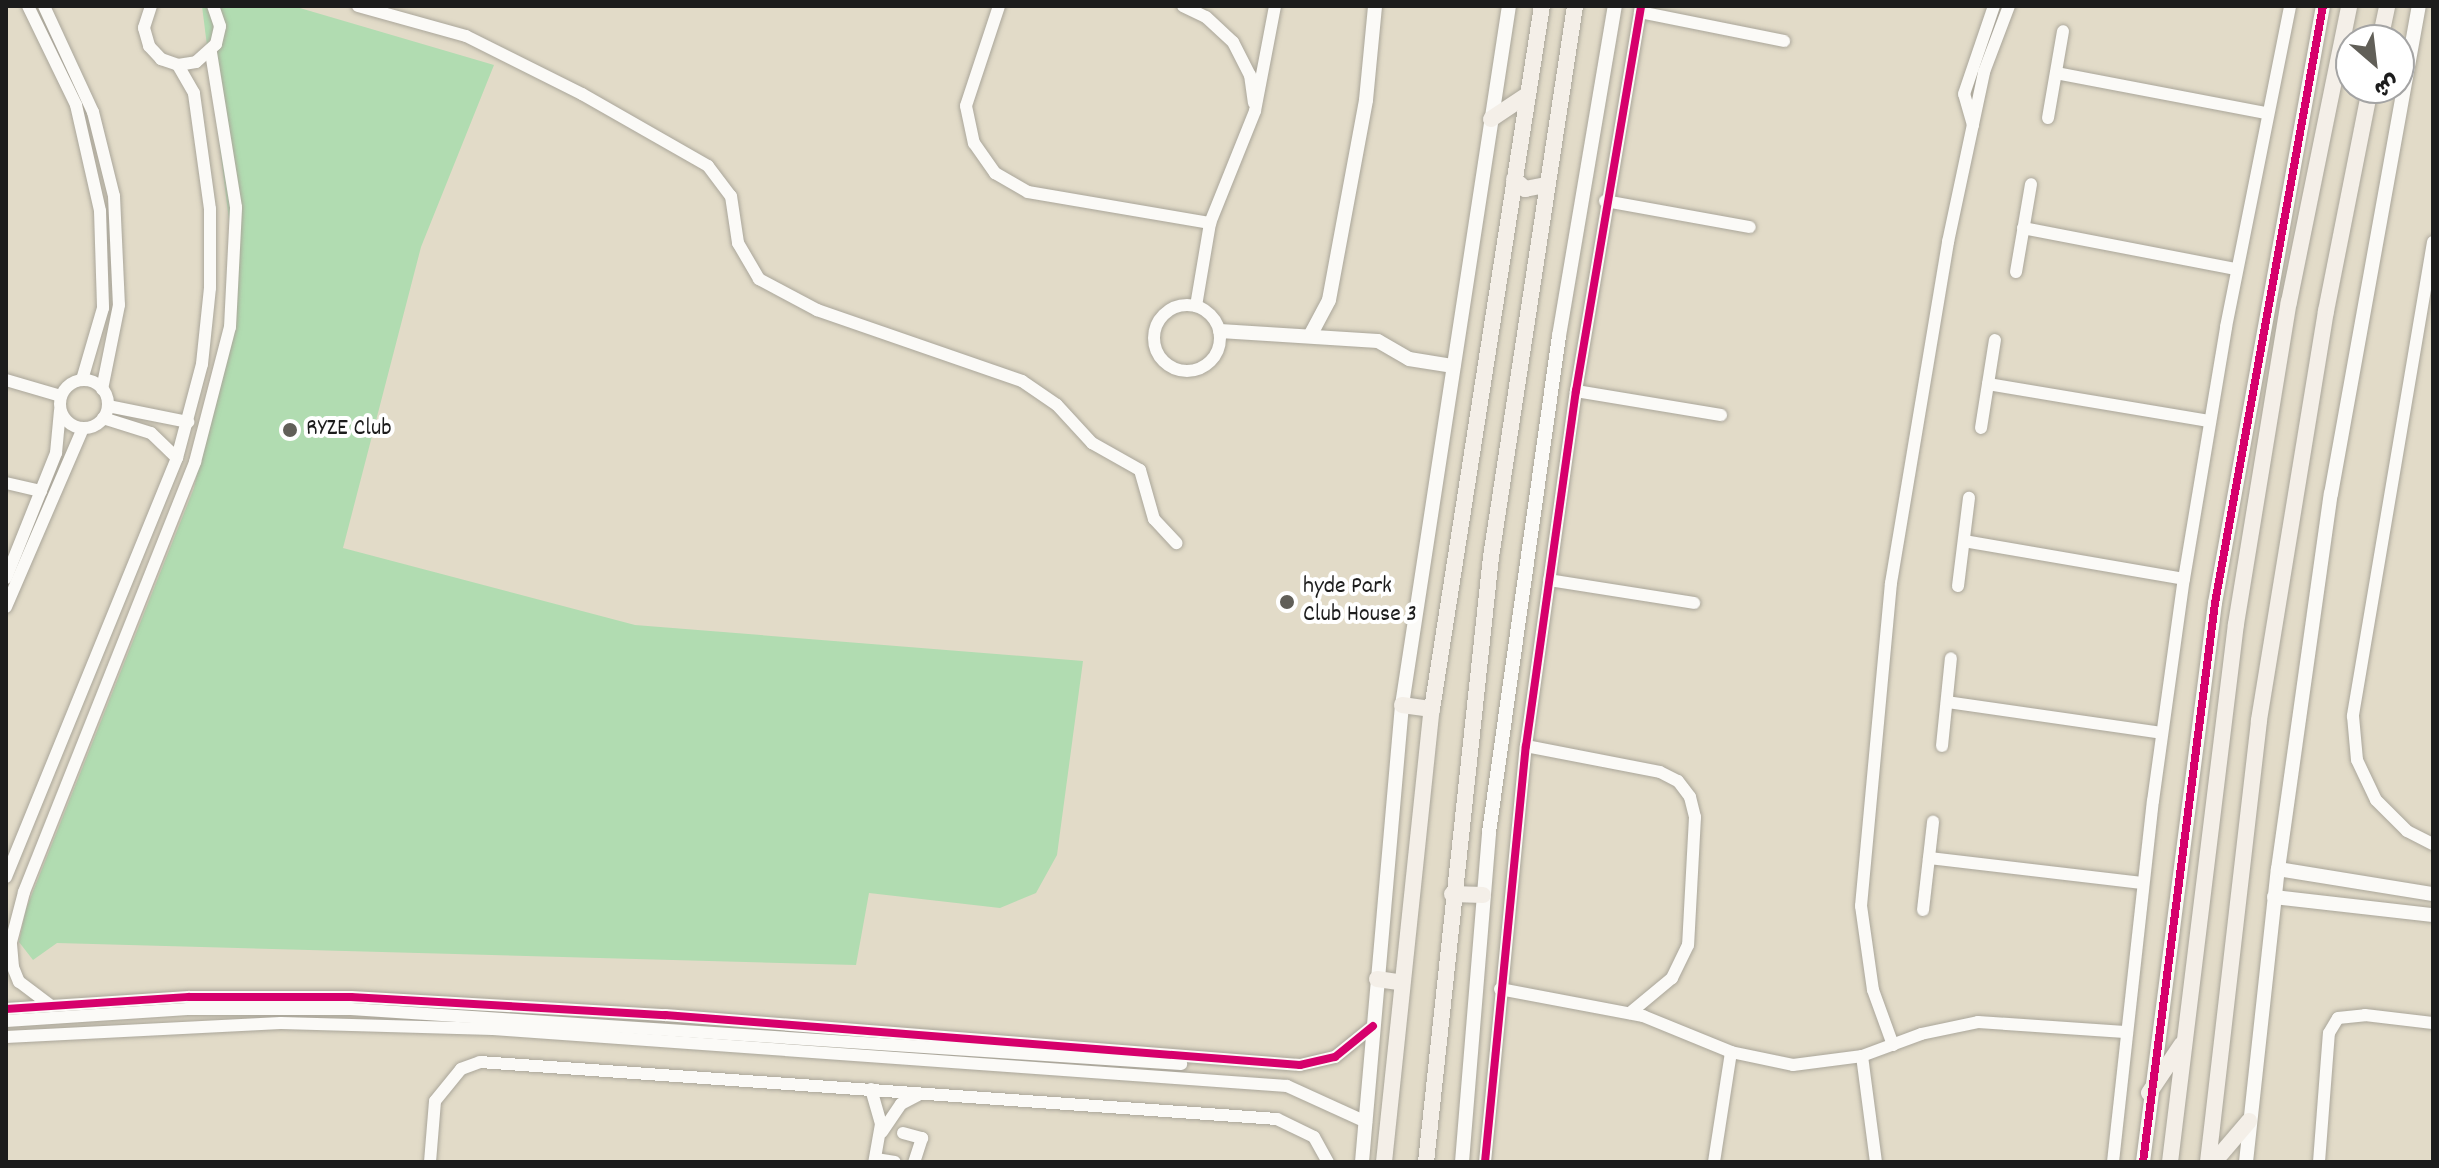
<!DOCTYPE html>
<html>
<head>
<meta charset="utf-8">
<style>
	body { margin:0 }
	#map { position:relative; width:2439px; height:1168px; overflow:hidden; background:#e2dbc8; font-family:Dekko,"Playpen Sans Arabic",sans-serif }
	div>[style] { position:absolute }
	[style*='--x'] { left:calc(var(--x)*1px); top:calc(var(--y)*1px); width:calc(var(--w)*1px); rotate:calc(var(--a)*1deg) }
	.green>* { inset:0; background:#b1dcb1 }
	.roads { filter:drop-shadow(0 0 2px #aaa69a) drop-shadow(0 0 2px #aaa69a) }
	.minor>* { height:12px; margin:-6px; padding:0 6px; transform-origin:6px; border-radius:6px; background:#fbfaf7 }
	.minor>.ring { margin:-6px; padding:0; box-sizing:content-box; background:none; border:12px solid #fbfaf7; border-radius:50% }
	.tertiary>* { height:14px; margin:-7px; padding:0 7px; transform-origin:7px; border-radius:7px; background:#fbfaf7 }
	.secondary>* { height:16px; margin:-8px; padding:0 8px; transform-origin:8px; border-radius:8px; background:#f4efe8 }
	.cycleway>* { height:8px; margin:-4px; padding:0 4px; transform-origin:4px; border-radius:4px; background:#d6006c }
	.dots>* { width:22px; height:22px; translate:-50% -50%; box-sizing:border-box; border:4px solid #fff; border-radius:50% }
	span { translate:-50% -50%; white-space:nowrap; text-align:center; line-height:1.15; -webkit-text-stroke:8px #fff; paint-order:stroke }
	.poi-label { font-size:24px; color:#1c1c1c }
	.left { translate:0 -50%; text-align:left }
	.frame { position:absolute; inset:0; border:8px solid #1c1c1c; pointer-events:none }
	.north { position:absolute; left:2335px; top:24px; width:80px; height:80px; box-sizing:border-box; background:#fff; border:2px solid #a4a4a4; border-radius:50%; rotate:152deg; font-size:22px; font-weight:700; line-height:32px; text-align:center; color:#1c1c1c }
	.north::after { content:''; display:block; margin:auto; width:28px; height:36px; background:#615f58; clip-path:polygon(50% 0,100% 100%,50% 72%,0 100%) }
</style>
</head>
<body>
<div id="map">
	<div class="green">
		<div style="clip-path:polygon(202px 6px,293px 6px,494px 65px,421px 247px,343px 548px,635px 625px,1083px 661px,1057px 855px,1036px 893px,1000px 908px,869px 893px,856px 965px,57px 943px,33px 960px,19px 942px,26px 909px,194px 488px,218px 371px,233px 252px)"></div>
	</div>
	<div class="roads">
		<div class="minor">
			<div style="--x:28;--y:6;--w:110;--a:64.1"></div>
			<div style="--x:76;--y:105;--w:109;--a:77.2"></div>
			<div style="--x:100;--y:211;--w:97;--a:88.2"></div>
			<div style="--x:103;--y:308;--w:75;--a:106.3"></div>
			<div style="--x:44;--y:6;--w:117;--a:65.2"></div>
			<div style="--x:93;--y:112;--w:87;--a:76"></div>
			<div style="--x:114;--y:196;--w:109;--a:87.4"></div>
			<div style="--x:119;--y:305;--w:86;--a:101.4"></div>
			<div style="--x:151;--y:6;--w:23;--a:108"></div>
			<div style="--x:144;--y:28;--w:19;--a:74"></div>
			<div style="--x:149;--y:46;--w:18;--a:47"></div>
			<div style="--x:161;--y:59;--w:18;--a:19"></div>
			<div style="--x:178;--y:65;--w:18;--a:-9"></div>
			<div style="--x:196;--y:62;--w:27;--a:-42"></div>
			<div style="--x:216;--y:44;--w:18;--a:-77"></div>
			<div style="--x:220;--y:26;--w:21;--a:-109"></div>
			<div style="--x:358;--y:6;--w:112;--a:15.5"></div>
			<div style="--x:466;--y:36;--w:130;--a:26.6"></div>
			<div style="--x:582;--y:94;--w:145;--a:29.7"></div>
			<div style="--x:708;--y:166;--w:38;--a:53"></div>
			<div style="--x:731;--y:196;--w:48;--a:81.5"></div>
			<div style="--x:738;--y:243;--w:42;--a:59.7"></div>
			<div style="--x:759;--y:279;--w:66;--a:28.1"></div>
			<div style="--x:817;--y:310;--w:217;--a:19.1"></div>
			<div style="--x:1022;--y:381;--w:42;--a:34.4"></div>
			<div style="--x:1057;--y:405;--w:52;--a:47.4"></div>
			<div style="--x:1092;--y:443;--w:55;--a:29.4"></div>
			<div style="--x:1140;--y:470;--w:51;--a:74.1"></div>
			<div style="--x:1154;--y:519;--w:33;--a:47"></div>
			<div style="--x:999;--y:6;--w:105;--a:108.3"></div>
			<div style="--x:966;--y:106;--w:38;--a:78"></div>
			<div style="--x:974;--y:143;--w:37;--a:55"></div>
			<div style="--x:995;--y:173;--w:38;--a:30"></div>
			<div style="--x:1028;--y:192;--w:185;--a:9.7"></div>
			<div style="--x:1183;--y:6;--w:25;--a:26"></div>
			<div style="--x:1206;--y:17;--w:37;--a:43"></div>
			<div style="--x:1233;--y:42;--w:37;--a:63"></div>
			<div style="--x:1250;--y:75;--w:28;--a:82"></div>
			<div style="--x:1640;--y:12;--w:147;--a:11.4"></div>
			<div style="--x:2056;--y:73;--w:214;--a:10.8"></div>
			<div style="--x:2048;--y:118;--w:88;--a:-80.2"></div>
			<div style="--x:1973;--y:125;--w:32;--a:-106"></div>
			<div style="--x:1964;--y:94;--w:93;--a:-71.2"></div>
			<div style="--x:1605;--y:201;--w:147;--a:10.2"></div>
			<div style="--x:2023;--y:228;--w:217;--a:10.9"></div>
			<div style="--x:2433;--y:242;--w:481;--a:99.6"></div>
			<div style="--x:2353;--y:716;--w:44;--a:84.8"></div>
			<div style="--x:2357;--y:760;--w:44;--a:64.6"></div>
			<div style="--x:2376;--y:800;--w:44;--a:45"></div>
			<div style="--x:2407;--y:831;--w:29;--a:27"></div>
			<div style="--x:2016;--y:272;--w:89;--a:-80.3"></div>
			<div class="ring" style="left:1154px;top:305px;width:54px;height:54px"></div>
			<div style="--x:1196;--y:306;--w:84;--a:-80.4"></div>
			<div style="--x:1210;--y:223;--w:121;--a:-68.1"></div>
			<div style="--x:1255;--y:111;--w:107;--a:-79.2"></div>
			<div style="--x:6;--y:380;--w:57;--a:16.2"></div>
			<div class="ring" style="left:60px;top:380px;width:36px;height:36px"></div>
			<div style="--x:1988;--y:384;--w:224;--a:9.5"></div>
			<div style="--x:1576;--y:391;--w:147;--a:9.4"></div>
			<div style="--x:108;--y:406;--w:82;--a:11.3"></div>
			<div style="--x:103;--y:418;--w:50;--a:17.4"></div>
			<div style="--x:151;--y:433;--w:36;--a:44"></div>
			<div style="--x:1981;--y:428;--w:89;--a:-81"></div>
			<div style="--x:6;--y:483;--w:36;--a:13"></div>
			<div style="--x:1964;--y:541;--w:223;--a:9.8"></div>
			<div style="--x:6;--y:578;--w:135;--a:-68.2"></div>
			<div style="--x:56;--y:453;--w:42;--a:-84.6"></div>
			<div style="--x:1549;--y:580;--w:147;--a:9"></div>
			<div style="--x:1958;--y:586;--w:89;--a:-82.9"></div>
			<div style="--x:6;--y:607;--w:195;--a:-66.7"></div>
			<div style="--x:1947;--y:702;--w:216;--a:8.2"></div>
			<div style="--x:1526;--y:746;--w:136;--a:11"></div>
			<div style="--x:1660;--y:772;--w:20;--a:27"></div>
			<div style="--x:1678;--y:781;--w:20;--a:53"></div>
			<div style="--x:1690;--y:797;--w:21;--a:76"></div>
			<div style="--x:1695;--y:817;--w:128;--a:93.1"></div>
			<div style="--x:1688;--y:945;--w:37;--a:116"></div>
			<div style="--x:1672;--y:978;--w:55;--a:140.2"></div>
			<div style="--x:1942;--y:746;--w:88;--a:-84.2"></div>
			<div style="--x:1929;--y:858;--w:215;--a:6.7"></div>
			<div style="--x:6;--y:877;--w:453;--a:-67.8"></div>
			<div style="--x:177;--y:458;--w:97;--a:-75.1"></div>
			<div style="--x:202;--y:364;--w:76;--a:-84"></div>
			<div style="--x:210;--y:288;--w:79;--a:-90"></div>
			<div style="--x:210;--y:209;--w:117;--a:-97.9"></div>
			<div style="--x:194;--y:93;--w:32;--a:-120"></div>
			<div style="--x:1923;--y:910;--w:89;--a:-83.5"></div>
			<div style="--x:1500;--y:989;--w:146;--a:10.7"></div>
			<div style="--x:1643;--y:1016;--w:95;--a:22.2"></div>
			<div style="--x:1731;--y:1052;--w:63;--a:11.8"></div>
			<div style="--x:1793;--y:1065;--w:70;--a:-7.4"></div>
			<div style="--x:1862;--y:1056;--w:63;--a:-20.4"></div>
			<div style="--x:1921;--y:1034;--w:58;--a:-11.9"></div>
			<div style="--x:1978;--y:1022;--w:147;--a:3.9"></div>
			<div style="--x:50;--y:1005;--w:39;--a:-143"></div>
			<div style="--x:19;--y:982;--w:16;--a:-112"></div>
			<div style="--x:13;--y:967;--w:25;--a:-95"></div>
			<div style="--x:11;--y:942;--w:52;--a:-75.4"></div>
			<div style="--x:24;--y:892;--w:463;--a:-68.3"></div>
			<div style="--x:195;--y:462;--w:139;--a:-75.5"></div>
			<div style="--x:230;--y:327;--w:120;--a:-87.1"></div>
			<div style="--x:236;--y:207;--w:157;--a:-99.2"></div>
			<div style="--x:6;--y:1009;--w:183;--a:-3.8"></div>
			<div style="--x:189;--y:997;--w:162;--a:0"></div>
			<div style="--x:351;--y:997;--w:315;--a:3.3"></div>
			<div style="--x:665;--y:1015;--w:637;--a:4.5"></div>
			<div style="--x:1300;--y:1065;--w:36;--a:-13"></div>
			<div style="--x:1335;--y:1057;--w:49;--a:-39.2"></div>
			<div style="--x:6;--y:1021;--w:182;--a:-3.8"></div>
			<div style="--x:188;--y:1009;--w:163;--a:0"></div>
			<div style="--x:351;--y:1009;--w:832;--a:3.79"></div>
			<div style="--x:6;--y:1037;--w:275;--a:-2.9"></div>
			<div style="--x:281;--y:1023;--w:212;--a:1.6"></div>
			<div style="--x:493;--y:1029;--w:796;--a:4.11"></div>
			<div style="--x:1287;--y:1086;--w:87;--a:24.5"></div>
			<div style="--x:1893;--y:1045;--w:59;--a:-110"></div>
			<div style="--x:1873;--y:990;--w:85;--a:-98.1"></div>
			<div style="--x:1861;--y:906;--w:324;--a:-84.7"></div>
			<div style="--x:1891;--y:583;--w:346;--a:-80.5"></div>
			<div style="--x:1948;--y:242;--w:174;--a:-78"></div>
			<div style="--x:1984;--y:72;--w:71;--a:-69.3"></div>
			<div style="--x:1862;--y:1056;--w:107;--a:82.5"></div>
			<div style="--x:871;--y:1089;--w:36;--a:74"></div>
			<div style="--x:881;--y:1124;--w:39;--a:100"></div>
			<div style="--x:882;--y:1132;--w:34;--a:-56"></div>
			<div style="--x:901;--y:1104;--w:19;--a:-28"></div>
			<div style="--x:903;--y:1133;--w:20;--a:15"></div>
			<div style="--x:922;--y:1138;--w:25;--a:108"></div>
			<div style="--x:876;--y:1159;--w:19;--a:9"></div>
			<div style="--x:430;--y:1162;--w:61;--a:-85.3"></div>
			<div style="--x:435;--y:1101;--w:41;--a:-50.9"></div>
			<div style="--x:461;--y:1069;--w:20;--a:-20"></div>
			<div style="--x:480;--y:1062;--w:799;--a:4.09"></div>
			<div style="--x:1277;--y:1119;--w:41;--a:25.9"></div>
			<div style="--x:1314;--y:1137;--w:29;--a:61"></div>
			<div style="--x:1485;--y:1162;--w:418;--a:-84.4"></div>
			<div style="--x:1526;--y:746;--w:359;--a:-82"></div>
			<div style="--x:1576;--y:391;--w:390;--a:-80.4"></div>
			<div style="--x:1714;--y:1162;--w:111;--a:-81.2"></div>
			<div style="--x:2113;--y:1162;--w:363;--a:-83.7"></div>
			<div style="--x:2153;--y:801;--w:224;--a:-82.1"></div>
			<div style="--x:2184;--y:579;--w:255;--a:-80.5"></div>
			<div style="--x:2226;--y:327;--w:327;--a:-78.7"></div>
			<div style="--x:2319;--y:1162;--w:129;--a:-85.6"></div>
			<div style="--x:2329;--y:1033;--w:17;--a:-59"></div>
			<div style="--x:2338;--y:1018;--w:27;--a:-6"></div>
			<div style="--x:2365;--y:1015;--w:68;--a:6.7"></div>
		</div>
		<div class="tertiary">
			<div style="--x:1220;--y:331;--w:158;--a:3.6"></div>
			<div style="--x:1378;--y:341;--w:36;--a:30"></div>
			<div style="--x:1409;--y:359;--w:45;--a:9"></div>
			<div style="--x:1311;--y:334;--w:38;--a:-62"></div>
			<div style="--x:1329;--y:300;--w:203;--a:-79.5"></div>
			<div style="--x:1366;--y:100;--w:94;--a:-84.5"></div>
			<div style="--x:2278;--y:869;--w:157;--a:9.2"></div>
			<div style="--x:2274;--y:897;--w:160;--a:6.5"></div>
			<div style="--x:1362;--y:1162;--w:459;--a:-85"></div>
			<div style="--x:1402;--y:705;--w:707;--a:-81.3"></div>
			<div style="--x:1462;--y:1162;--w:331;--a:-85.3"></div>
			<div style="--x:1489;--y:832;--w:501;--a:-81.97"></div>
			<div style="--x:1559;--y:336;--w:335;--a:-80.4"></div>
			<div style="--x:2143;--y:1162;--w:564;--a:-82.66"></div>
			<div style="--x:2215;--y:603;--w:607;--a:-79.75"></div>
			<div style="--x:2246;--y:1162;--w:295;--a:-83.8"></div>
			<div style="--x:2278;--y:869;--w:379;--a:-82"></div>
			<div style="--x:2331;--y:494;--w:496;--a:-79.8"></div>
		</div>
		<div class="secondary">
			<div style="--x:2380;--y:40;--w:35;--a:-78"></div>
			<div style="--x:1491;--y:119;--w:43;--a:-33.7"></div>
			<div style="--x:1514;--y:179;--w:15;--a:42"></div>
			<div style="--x:1525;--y:189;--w:21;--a:-11"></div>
			<div style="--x:1402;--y:705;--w:30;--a:8"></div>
			<div style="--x:1452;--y:894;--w:31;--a:2"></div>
			<div style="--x:1377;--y:979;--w:22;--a:8"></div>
			<div style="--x:2149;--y:1093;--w:59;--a:-56"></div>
			<div style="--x:1384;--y:1162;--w:456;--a:-84"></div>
			<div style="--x:1432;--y:709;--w:712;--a:-81.11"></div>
			<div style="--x:1426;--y:1162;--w:608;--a:-83.87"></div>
			<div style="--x:1491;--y:557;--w:557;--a:-81.33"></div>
			<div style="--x:2170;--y:1162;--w:542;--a:-83.01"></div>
			<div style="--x:2236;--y:624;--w:326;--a:-80.7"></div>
			<div style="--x:2289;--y:302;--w:302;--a:-78.5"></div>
			<div style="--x:2208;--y:1162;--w:445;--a:-83.4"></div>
			<div style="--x:2259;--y:720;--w:414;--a:-80.7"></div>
			<div style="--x:2326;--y:311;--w:227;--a:-78.8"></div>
			<div style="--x:2214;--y:1162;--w:54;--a:-49.5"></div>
		</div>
	</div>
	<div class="cycleway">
		<div style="--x:6;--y:1009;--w:183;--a:-3.8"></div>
		<div style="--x:189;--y:997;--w:162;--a:0"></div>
		<div style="--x:351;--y:997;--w:315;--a:3.3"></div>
		<div style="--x:665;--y:1015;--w:637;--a:4.5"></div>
		<div style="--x:1300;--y:1065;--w:36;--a:-13"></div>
		<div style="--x:1335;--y:1057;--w:49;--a:-39.2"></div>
		<div style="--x:1485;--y:1162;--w:418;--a:-84.4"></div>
		<div style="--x:1526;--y:746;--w:359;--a:-82"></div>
		<div style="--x:1576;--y:391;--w:390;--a:-80.4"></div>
		<div style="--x:2143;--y:1162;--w:564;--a:-82.66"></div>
		<div style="--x:2215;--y:603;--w:607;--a:-79.75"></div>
	</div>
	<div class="dots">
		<div style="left:290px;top:430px;background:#615f58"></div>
		<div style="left:1287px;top:602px;background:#615f58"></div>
	</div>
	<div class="poi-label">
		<span class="left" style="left:306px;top:430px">RYZE Club</span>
		<span class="left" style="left:1303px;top:602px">hyde Park<br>Club House 3</span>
	</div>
	<div class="frame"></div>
	<div class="north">ش</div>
</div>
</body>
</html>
